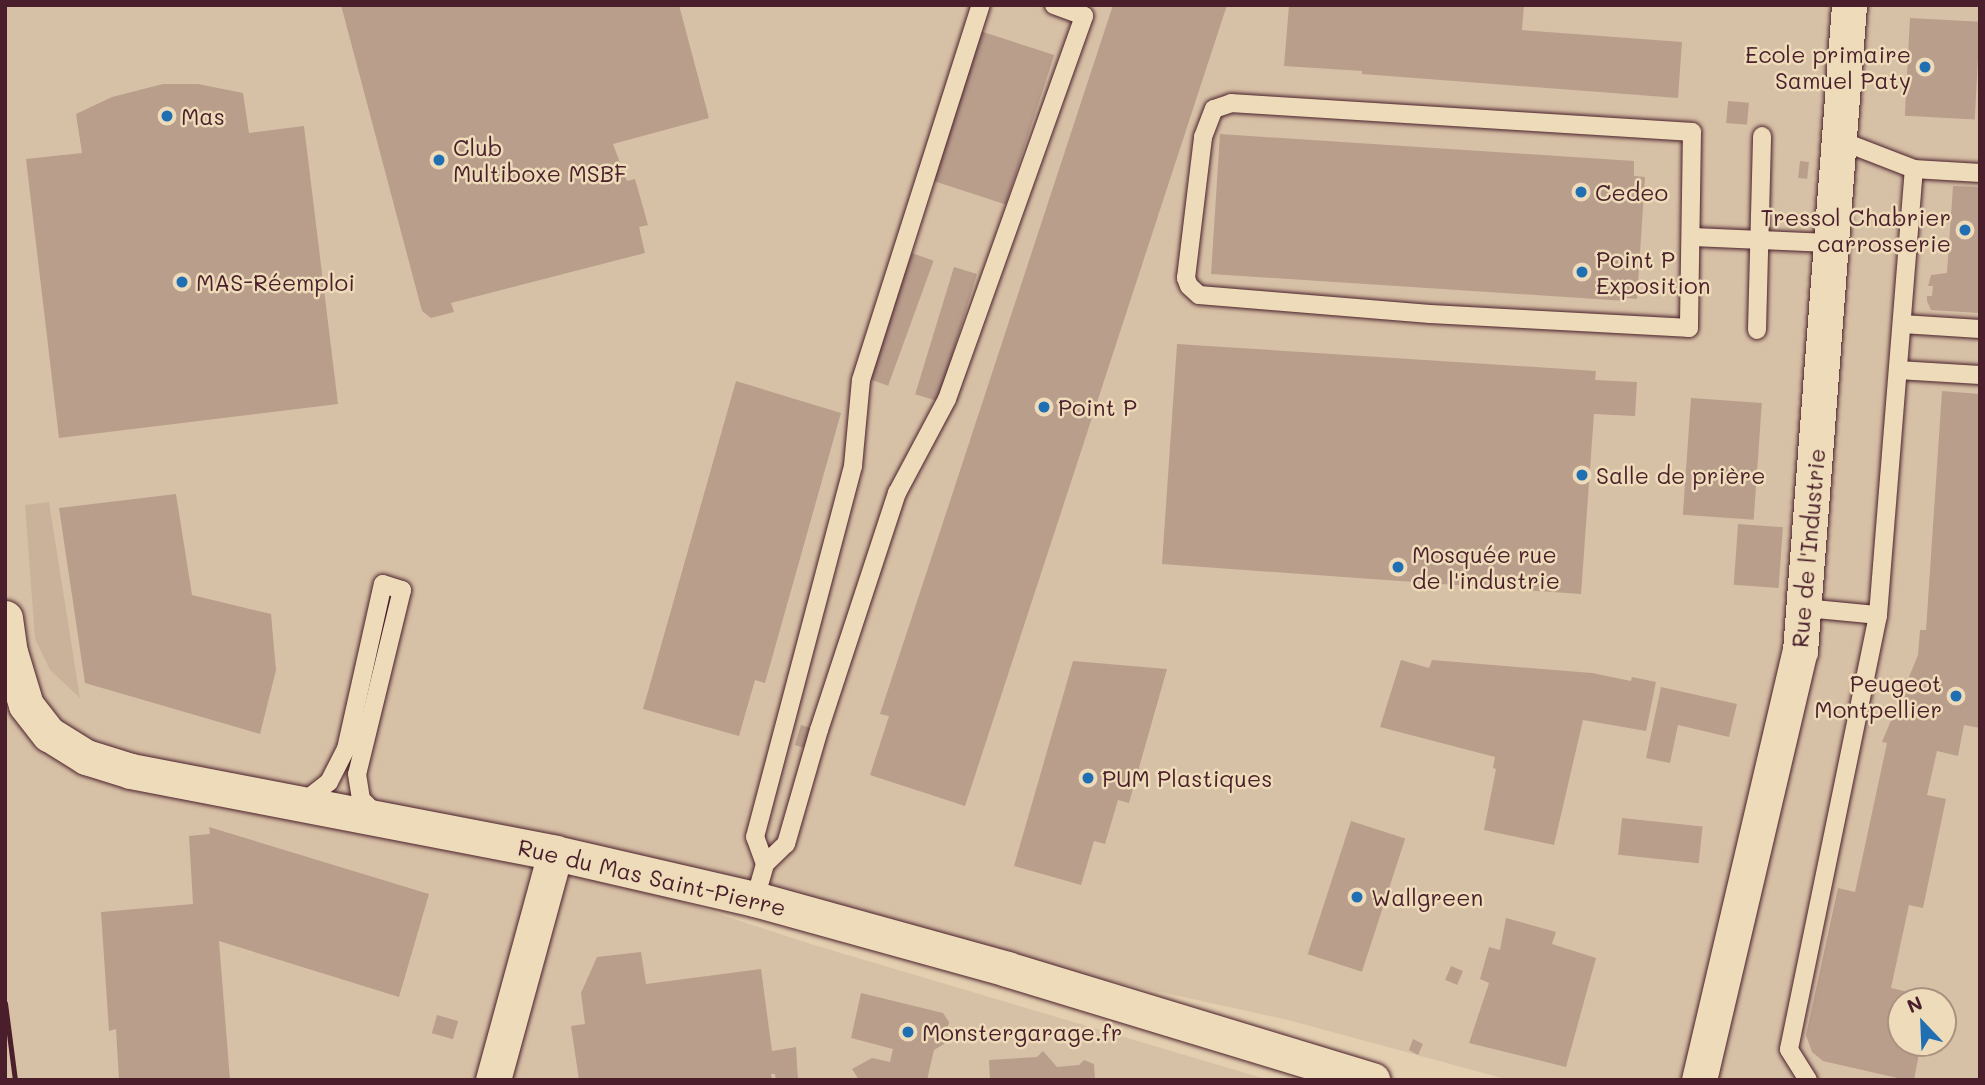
<!DOCTYPE html>
<html>
<head>
<meta charset="utf-8">
<style>
	body { margin:0 }
	#map { position:relative; width:1985px; height:1085px; overflow:hidden; background:#e4d0b1; font-family:Mali,sans-serif }
	div>[style] { position:absolute }
	[style*='--x'] { left:calc(var(--x)*1px); top:calc(var(--y)*1px); width:calc(var(--w)*1px); rotate:calc(var(--a)*1deg) }
	.built>* { inset:0; background:#d7c1a6 }
	.green>* { inset:0; background:#cab29a }
	.building>* { inset:0; background:#b99e8c; transform-origin:0 0 }
	.roads { filter:drop-shadow(0 0 2px #4a1f2b) drop-shadow(0 0 2px #4a1f2b) }
	.lane>* { height:18px; margin:-9px; padding:0 9px; transform-origin:9px; border-radius:9px; background:#eedbb9 }
	.street>* { height:35px; margin:-17.5px; padding:0 17.5px; transform-origin:17.5px; border-radius:17.5px; background:#eedbb9 }
	.rail>* { height:5px; margin:-2.5px; padding:0 2.5px; transform-origin:2.5px; border-radius:2.5px; background:#4a1f2b }
	.dots>* { width:19px; height:19px; translate:-50% -50%; box-sizing:border-box; border:4px solid #eedbb9; border-radius:50% }
	span { translate:-50% -50%; white-space:nowrap; text-align:center; line-height:1.15; -webkit-text-stroke:5px #eedbb9; paint-order:stroke }
	.poi-label { font-size:23px; color:#4a1f2b }
	.right { translate:-100% -50%; text-align:right }
	.left { translate:0 -50%; text-align:left }
	.street-label { font-size:23px; color:#4a1f2b }
	.frame { position:absolute; inset:0; border:7px solid #4a1f2b; pointer-events:none }
	.north { position:absolute; left:1887px; top:987px; width:70px; height:70px; box-sizing:border-box; background:#eedbb9; border:2px solid #ac9080; border-radius:50%; rotate:337deg; font-size:19px; font-weight:700; line-height:28px; text-align:center; color:#4a1f2b }
	.north::after { content:''; display:block; margin:auto; width:24px; height:32px; background:#1f6fb2; clip-path:polygon(50% 0,100% 100%,50% 72%,0 100%) }
</style>
</head>
<body>
<div id="map">
	<div class="built">
		<div style="clip-path:polygon(evenodd,5px 5px,1980px 5px,1980px 1080px,1509px 1080px,1288px 1020px,551px 859px,814px 945px,1269px 1080px,5px 1080px,5px 5px,1901px 1001px,1943px 1001px,1943px 1043px,1901px 1043px,1901px 1001px)"></div>
	</div>
	<div class="green">
		<div style="clip-path:polygon(49px 502px,80px 698px,50px 670px,35px 639px,25px 505px)"></div>
	</div>
	<div class="building">
		<div style="clip-path:polygon(341px 5px,679px 5px,709px 118px,613px 144px,627px 181px,635px 179px,648px 225px,639px 227px,645px 253px,451px 303px,454px 312px,431px 318px,422px 311px)"></div>
		<div style="clip-path:polygon(1113px 5px,1227px 5px,965px 806px,870px 775px,889px 716px,880px 714px)"></div>
		<div style="clip-path:polygon(1289px 5px,1524px 5px,1522px 30px,1682px 42px,1678px 98px,1362px 74px,1362px 71px,1284px 66px)"></div>
		<div style="left:1910px;top:18px;width:70px;height:98px;rotate:3deg"></div>
		<div style="left:980px;top:31px;width:78px;height:157px;rotate:18deg"></div>
		<div style="clip-path:polygon(163px 84px,198px 84px,243px 93px,249px 133px,304px 126px,338px 404px,59px 438px,26px 159px,82px 153px,76px 114px,112px 97px)"></div>
		<div style="left:1728px;top:101px;width:21px;height:22px;rotate:5deg"></div>
		<div style="clip-path:polygon(1220px 134px,1634px 161px,1634px 176px,1645px 177px,1637px 299px,1626px 298px,1626px 301px,1211px 274px)"></div>
		<div style="left:1800px;top:161px;width:9px;height:17px;rotate:6deg"></div>
		<div style="clip-path:polygon(1953px 186px,1980px 187px,1980px 313px,1931px 310px,1927px 301px,1927px 296px,1932px 296px,1933px 286px,1928px 286px,1931px 275px,1947px 273px)"></div>
		<div style="left:912px;top:253px;width:23px;height:133px;rotate:20deg"></div>
		<div style="left:954px;top:267px;width:24px;height:133px;rotate:17deg"></div>
		<div style="clip-path:polygon(1177px 344px,1596px 371px,1595px 380px,1637px 382px,1635px 416px,1594px 414px,1581px 594px,1162px 564px)"></div>
		<div style="clip-path:polygon(736px 381px,841px 413px,765px 683px,755px 680px,739px 736px,643px 709px)"></div>
		<div style="clip-path:polygon(1942px 391px,1980px 394px,1980px 728px,1964px 725px,1958px 756px,1937px 751px,1927px 795px,1946px 799px,1923px 908px,1909px 905px,1891px 988px,1931px 997px,1930px 1001px,1901px 1001px,1901px 1043px,1921px 1043px,1914px 1080px,1906px 1080px,1823px 1061px,1812px 1052px,1806px 1035px,1838px 888px,1855px 892px,1887px 743px,1882px 742px,1918px 655px,1920px 630px,1926px 630px)"></div>
		<div style="left:1691px;top:398px;width:71px;height:117px;rotate:4deg"></div>
		<div style="clip-path:polygon(176px 494px,192px 595px,271px 614px,276px 670px,260px 734px,85px 683px,59px 508px)"></div>
		<div style="left:1738px;top:524px;width:45px;height:61px;rotate:4deg"></div>
		<div style="clip-path:polygon(1401px 660px,1429px 668px,1432px 660px,1592px 673px,1631px 681px,1632px 677px,1656px 682px,1646px 731px,1583px 720px,1554px 845px,1484px 830px,1496px 769px,1493px 768px,1495px 757px,1380px 727px)"></div>
		<div style="clip-path:polygon(1073px 661px,1167px 669px,1129px 803px,1118px 800px,1105px 844px,1094px 841px,1081px 885px,1014px 866px)"></div>
		<div style="clip-path:polygon(1661px 687px,1737px 704px,1729px 737px,1678px 725px,1670px 763px,1646px 758px)"></div>
		<div style="left:801px;top:725px;width:14px;height:21px;rotate:17deg"></div>
		<div style="left:1622px;top:818px;width:81px;height:37px;rotate:6deg"></div>
		<div style="left:1351px;top:821px;width:57px;height:140px;rotate:18deg"></div>
		<div style="clip-path:polygon(209px 827px,429px 894px,399px 997px,219px 941px,230px 1080px,119px 1080px,116px 1029px,109px 1031px,101px 912px,193px 904px,189px 836px,210px 834px)"></div>
		<div style="clip-path:polygon(1506px 918px,1556px 932px,1552px 944px,1596px 958px,1566px 1067px,1469px 1043px,1489px 983px,1480px 979px,1489px 947px,1500px 950px)"></div>
		<div style="clip-path:polygon(641px 952px,646px 984px,761px 969px,772px 1051px,796px 1047px,798px 1080px,776px 1080px,775px 1074px,771px 1074px,772px 1080px,579px 1080px,571px 1026px,585px 1024px,581px 993px,597px 957px)"></div>
		<div style="left:1451px;top:966px;width:13px;height:15px;rotate:23deg"></div>
		<div style="clip-path:polygon(861px 993px,943px 1013px,949px 1022px,944px 1044px,934px 1050px,927px 1080px,859px 1080px,852px 1069px,872px 1058px,890px 1062px,893px 1049px,851px 1038px)"></div>
		<div style="left:437px;top:1015px;width:22px;height:19px;rotate:16deg"></div>
		<div style="clip-path:polygon(1413px 1039px,1423px 1044px,1418px 1055px,1409px 1050px)"></div>
		<div style="clip-path:polygon(1043px 1051px,1057px 1067px,1079px 1065px,1084px 1060px,1094px 1064px,1095px 1080px,990px 1080px,989px 1060px,1037px 1057px)"></div>
	</div>
	<div class="roads">
		<div class="lane">
			<div style="--x:1231;--y:103;--w:462;--a:3.6"></div>
			<div style="--x:1692;--y:132;--w:196;--a:90.9"></div>
			<div style="--x:1689;--y:328;--w:259;--a:-176.9"></div>
			<div style="--x:1430;--y:314;--w:232;--a:-175.3"></div>
			<div style="--x:1199;--y:295;--w:13;--a:-138"></div>
			<div style="--x:1189;--y:286;--w:9;--a:-111"></div>
			<div style="--x:1186;--y:278;--w:142;--a:-83.1"></div>
			<div style="--x:1203;--y:137;--w:30;--a:-69"></div>
			<div style="--x:1214;--y:109;--w:18;--a:-19"></div>
			<div style="--x:1914;--y:169;--w:66;--a:3.5"></div>
			<div style="--x:1691;--y:237;--w:140;--a:2.5"></div>
			<div style="--x:1902;--y:324;--w:78;--a:3.7"></div>
			<div style="--x:1757;--y:330;--w:194;--a:-88.5"></div>
			<div style="--x:1898;--y:370;--w:82;--a:3.5"></div>
			<div style="--x:1805;--y:608;--w:73;--a:5.5"></div>
			<div style="--x:1878;--y:615;--w:447;--a:-85.4"></div>
			<div style="--x:1914;--y:169;--w:80;--a:-158.9"></div>
			<div style="--x:302;--y:803;--w:34;--a:-38"></div>
			<div style="--x:329;--y:782;--w:37;--a:-63"></div>
			<div style="--x:346;--y:749;--w:169;--a:-77.4"></div>
			<div style="--x:383;--y:584;--w:20;--a:18"></div>
			<div style="--x:402;--y:590;--w:189;--a:103.7"></div>
			<div style="--x:357;--y:774;--w:25;--a:81"></div>
			<div style="--x:361;--y:799;--w:21;--a:45"></div>
			<div style="--x:765;--y:864;--w:29;--a:-110"></div>
			<div style="--x:755;--y:837;--w:384;--a:-75.2"></div>
			<div style="--x:853;--y:466;--w:86;--a:-84.7"></div>
			<div style="--x:861;--y:380;--w:394;--a:-72.3"></div>
			<div style="--x:755;--y:899;--w:36;--a:-74"></div>
			<div style="--x:765;--y:864;--w:29;--a:-44"></div>
			<div style="--x:786;--y:844;--w:119;--a:-73.9"></div>
			<div style="--x:819;--y:730;--w:250;--a:-71.8"></div>
			<div style="--x:897;--y:493;--w:106;--a:-62"></div>
			<div style="--x:947;--y:399;--w:407;--a:-70.3"></div>
			<div style="--x:1084;--y:16;--w:32;--a:-160"></div>
			<div style="--x:1808;--y:1080;--w:36;--a:-122"></div>
			<div style="--x:1789;--y:1049;--w:443;--a:-78.4"></div>
		</div>
		<div class="street">
			<div style="--x:5;--y:618;--w:34;--a:82"></div>
			<div style="--x:10;--y:652;--w:55;--a:73.2"></div>
			<div style="--x:26;--y:705;--w:37;--a:52"></div>
			<div style="--x:49;--y:734;--w:44;--a:31.9"></div>
			<div style="--x:86;--y:757;--w:47;--a:17.3"></div>
			<div style="--x:131;--y:771;--w:432;--a:10.9"></div>
			<div style="--x:555;--y:853;--w:205;--a:13"></div>
			<div style="--x:755;--y:899;--w:262;--a:15.5"></div>
			<div style="--x:1007;--y:969;--w:382;--a:16.9"></div>
			<div style="--x:493;--y:1080;--w:235;--a:-74.7"></div>
			<div style="--x:1699;--y:1080;--w:441;--a:-76.8"></div>
			<div style="--x:1800;--y:651;--w:648;--a:-85.66"></div>
		</div>
	</div>
	<div class="rail">
		<div style="--x:5;--y:1003;--w:78;--a:82.6"></div>
	</div>
	<div class="dots">
		<div style="left:1925px;top:67px;background:#1f6fb2"></div>
		<div style="left:167px;top:116px;background:#1f6fb2"></div>
		<div style="left:439px;top:160px;background:#1f6fb2"></div>
		<div style="left:1581px;top:192px;background:#1f6fb2"></div>
		<div style="left:1965px;top:230px;background:#1f6fb2"></div>
		<div style="left:1582px;top:272px;background:#1f6fb2"></div>
		<div style="left:182px;top:282px;background:#1f6fb2"></div>
		<div style="left:1044px;top:407px;background:#1f6fb2"></div>
		<div style="left:1582px;top:475px;background:#1f6fb2"></div>
		<div style="left:1398px;top:567px;background:#1f6fb2"></div>
		<div style="left:1956px;top:696px;background:#1f6fb2"></div>
		<div style="left:1088px;top:778px;background:#1f6fb2"></div>
		<div style="left:1357px;top:897px;background:#1f6fb2"></div>
		<div style="left:908px;top:1032px;background:#1f6fb2"></div>
	</div>
	<div class="poi-label">
		<span class="right" style="left:1911px;top:67px">Ecole primaire<br>Samuel Paty</span>
		<span class="left" style="left:181px;top:116px">Mas</span>
		<span class="left" style="left:453px;top:160px">Club<br>Multiboxe MSBF</span>
		<span class="left" style="left:1595px;top:192px">Cedeo</span>
		<span class="right" style="left:1951px;top:230px">Tressol Chabrier<br>carrosserie</span>
		<span class="left" style="left:1596px;top:272px">Point P<br>Exposition</span>
		<span class="left" style="left:196px;top:282px">MAS-Réemploi</span>
		<span class="left" style="left:1058px;top:407px">Point P</span>
		<span class="left" style="left:1596px;top:475px">Salle de prière</span>
		<span class="left" style="left:1412px;top:567px">Mosquée rue<br>de l'industrie</span>
		<span class="right" style="left:1942px;top:696px">Peugeot<br>Montpellier</span>
		<span class="left" style="left:1102px;top:778px">PUM Plastiques</span>
		<span class="left" style="left:1371px;top:897px">Wallgreen</span>
		<span class="left" style="left:922px;top:1032px">Monstergarage.fr</span>
	</div>
	<div class="street-label">
		<span style="left:1808px;top:548px;rotate:-85deg">Rue de l'Industrie</span>
		<span style="left:652px;top:877px;rotate:13deg">Rue du Mas Saint-Pierre</span>
	</div>
	<div class="frame"></div>
	<div class="north">N</div>
</div>
</body>
</html>
